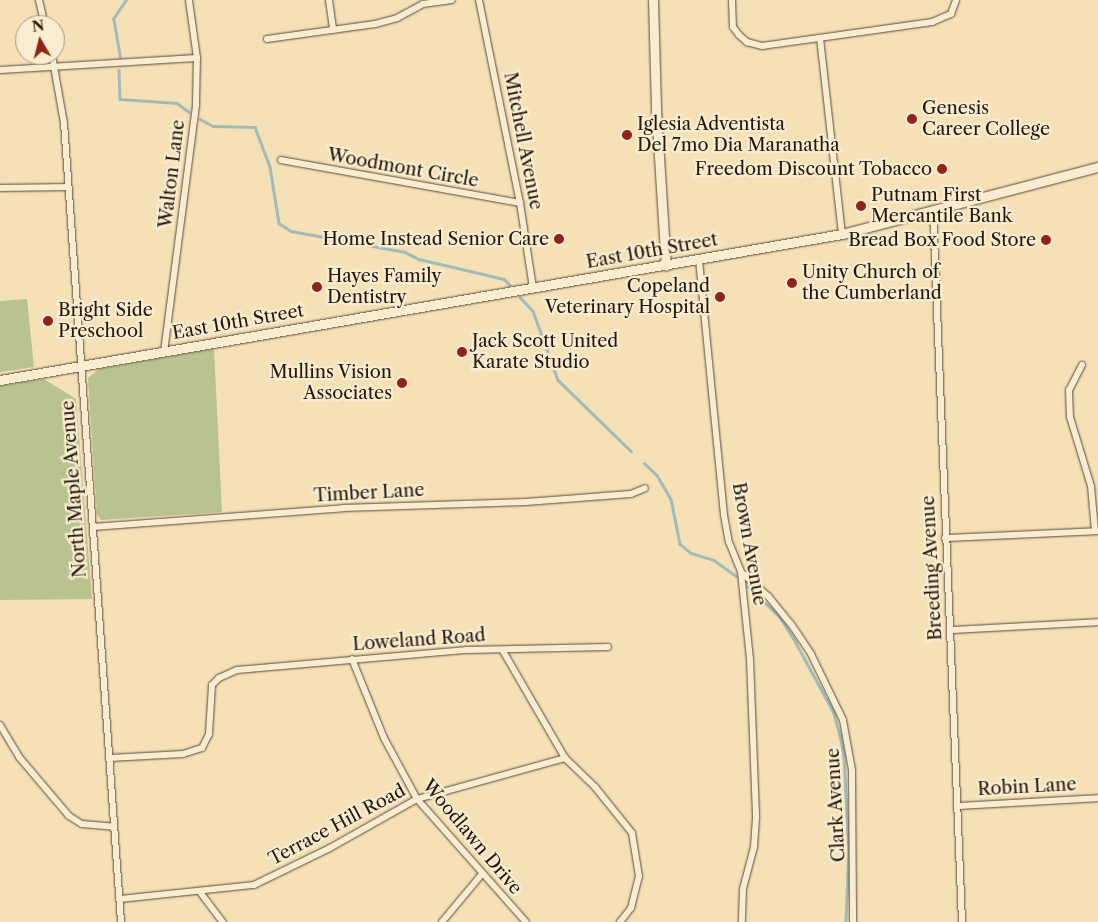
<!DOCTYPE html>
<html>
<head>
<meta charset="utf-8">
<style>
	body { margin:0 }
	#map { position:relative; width:1098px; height:922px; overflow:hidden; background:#f6e1b7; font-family:"Libre Caslon Text",serif }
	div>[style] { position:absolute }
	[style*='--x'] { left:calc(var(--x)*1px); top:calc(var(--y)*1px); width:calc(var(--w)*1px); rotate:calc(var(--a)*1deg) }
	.green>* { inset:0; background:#b9c390 }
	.stream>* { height:2.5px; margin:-1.25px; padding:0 1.25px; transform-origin:1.25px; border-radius:1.25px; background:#a1bbb9 }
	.roads { filter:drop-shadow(0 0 1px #574a37) drop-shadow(0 0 1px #574a37) }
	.street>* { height:6px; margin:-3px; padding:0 3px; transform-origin:3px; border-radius:3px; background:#f9ecd0 }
	.secondary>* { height:9px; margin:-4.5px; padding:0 4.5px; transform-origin:4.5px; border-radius:4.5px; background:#f9ecd0 }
	.dots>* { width:14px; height:14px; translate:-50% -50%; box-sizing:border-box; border:2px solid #f9ecd0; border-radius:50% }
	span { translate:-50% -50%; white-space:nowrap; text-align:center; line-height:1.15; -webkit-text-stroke:4.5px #f9ecd0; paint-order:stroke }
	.poi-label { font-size:18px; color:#22180c }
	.left { translate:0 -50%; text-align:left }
	.right { translate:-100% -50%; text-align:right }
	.street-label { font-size:18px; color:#22180c }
	.north { position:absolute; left:15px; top:15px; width:50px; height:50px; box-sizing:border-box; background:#f9ecd0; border:1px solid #a39782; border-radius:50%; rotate:352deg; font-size:14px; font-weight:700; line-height:20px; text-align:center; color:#22180c }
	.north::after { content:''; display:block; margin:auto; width:18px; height:22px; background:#8f2418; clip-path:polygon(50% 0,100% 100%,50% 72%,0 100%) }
</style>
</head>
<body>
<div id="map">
	<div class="green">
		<div style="clip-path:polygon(27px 299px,34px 367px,0 372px,0 301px)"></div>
		<div style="clip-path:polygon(214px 349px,222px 512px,101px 520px,97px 514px,88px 378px,99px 369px)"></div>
		<div style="clip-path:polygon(44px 379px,76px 399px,92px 599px,0 600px,0 386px)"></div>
	</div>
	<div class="stream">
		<div style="--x:120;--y:57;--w:39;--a:-100"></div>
		<div style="--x:113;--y:19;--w:23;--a:-56"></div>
		<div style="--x:119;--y:70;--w:29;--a:88"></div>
		<div style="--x:120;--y:99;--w:57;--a:4"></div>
		<div style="--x:177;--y:103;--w:15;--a:37"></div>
		<div style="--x:200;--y:119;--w:15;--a:28"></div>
		<div style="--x:213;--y:126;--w:42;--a:1.4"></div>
		<div style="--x:255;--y:127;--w:43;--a:69.4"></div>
		<div style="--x:270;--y:167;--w:57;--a:80.9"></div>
		<div style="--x:279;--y:223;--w:14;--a:34"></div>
		<div style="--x:291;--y:231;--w:116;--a:10.4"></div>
		<div style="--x:405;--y:252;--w:16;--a:27"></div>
		<div style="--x:419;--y:259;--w:87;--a:13.2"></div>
		<div style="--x:504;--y:279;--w:8;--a:45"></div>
		<div style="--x:520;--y:297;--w:19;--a:47"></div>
		<div style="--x:533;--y:311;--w:73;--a:70.1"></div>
		<div style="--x:558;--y:380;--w:102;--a:44.2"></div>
		<div style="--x:644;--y:463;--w:18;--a:43"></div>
		<div style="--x:657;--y:475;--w:28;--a:60"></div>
		<div style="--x:671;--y:499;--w:46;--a:78.7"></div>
		<div style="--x:680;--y:544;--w:14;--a:39"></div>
		<div style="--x:691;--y:553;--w:24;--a:17"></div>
		<div style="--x:714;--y:560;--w:27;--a:36"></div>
		<div style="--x:748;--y:586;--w:45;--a:44.1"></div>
		<div style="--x:780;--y:617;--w:31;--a:58"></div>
		<div style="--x:796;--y:643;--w:80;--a:61.5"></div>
		<div style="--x:834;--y:713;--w:23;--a:75"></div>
		<div style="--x:840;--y:735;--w:21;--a:79"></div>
		<div style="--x:844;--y:756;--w:96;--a:87"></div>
		<div style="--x:849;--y:852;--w:70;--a:92.5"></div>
	</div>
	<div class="roads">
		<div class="street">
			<div style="--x:39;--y:0;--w:26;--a:77"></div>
			<div style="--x:329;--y:0;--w:30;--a:82"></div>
			<div style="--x:479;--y:0;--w:207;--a:78.6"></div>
			<div style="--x:520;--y:203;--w:86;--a:81.3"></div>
			<div style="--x:732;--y:0;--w:27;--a:88"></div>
			<div style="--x:733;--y:27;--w:10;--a:53"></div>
			<div style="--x:739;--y:35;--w:11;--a:41"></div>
			<div style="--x:747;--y:42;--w:16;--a:15"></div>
			<div style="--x:762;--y:46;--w:172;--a:-8"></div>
			<div style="--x:932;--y:22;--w:21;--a:-23"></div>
			<div style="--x:951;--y:14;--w:15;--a:-70"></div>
			<div style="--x:820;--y:38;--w:197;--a:83.6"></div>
			<div style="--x:267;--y:39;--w:109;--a:-7.9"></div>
			<div style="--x:375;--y:24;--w:23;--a:-15"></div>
			<div style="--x:397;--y:18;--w:30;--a:-28"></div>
			<div style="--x:423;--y:4;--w:29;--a:-8"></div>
			<div style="--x:52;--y:55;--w:69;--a:80"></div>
			<div style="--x:64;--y:123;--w:801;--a:85.92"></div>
			<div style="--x:0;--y:70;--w:197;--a:-3.5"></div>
			<div style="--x:281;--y:160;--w:243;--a:10.2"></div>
			<div style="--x:0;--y:188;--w:68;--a:-0.8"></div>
			<div style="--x:933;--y:212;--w:711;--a:87.66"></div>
			<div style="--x:699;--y:260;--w:256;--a:84.4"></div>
			<div style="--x:724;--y:515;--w:27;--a:80"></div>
			<div style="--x:729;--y:542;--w:32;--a:68"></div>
			<div style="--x:741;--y:572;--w:87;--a:84.1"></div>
			<div style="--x:750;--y:659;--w:159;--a:87.8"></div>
			<div style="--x:756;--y:818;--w:29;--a:94"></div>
			<div style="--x:754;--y:847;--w:43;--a:104.7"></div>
			<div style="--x:743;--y:889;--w:33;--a:92"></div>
			<div style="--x:164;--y:352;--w:250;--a:-82.6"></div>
			<div style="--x:196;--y:104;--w:46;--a:-88.8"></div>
			<div style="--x:197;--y:58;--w:59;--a:-97.9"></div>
			<div style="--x:1082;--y:365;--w:28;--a:117"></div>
			<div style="--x:1069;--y:390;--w:27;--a:88"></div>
			<div style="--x:1070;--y:417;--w:72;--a:73.1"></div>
			<div style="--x:1091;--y:486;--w:45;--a:84.9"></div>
			<div style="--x:93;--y:527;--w:251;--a:-4.3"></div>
			<div style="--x:343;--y:508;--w:183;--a:-1.9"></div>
			<div style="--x:526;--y:502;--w:105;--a:-4.4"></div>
			<div style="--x:631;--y:494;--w:15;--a:-23"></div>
			<div style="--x:945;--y:538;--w:153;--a:-2.6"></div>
			<div style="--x:741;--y:572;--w:36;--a:42"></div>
			<div style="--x:768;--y:596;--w:36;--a:51"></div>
			<div style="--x:791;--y:624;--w:36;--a:56"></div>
			<div style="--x:811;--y:654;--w:73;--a:64.1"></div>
			<div style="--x:843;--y:720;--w:51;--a:79.8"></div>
			<div style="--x:852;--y:770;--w:152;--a:89.6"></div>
			<div style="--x:951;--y:630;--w:147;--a:-3.1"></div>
			<div style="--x:503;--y:651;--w:124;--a:59.9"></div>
			<div style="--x:565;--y:758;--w:42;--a:44"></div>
			<div style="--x:595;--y:787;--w:59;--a:51.2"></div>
			<div style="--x:632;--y:833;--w:44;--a:80.8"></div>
			<div style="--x:639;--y:876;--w:33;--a:104"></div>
			<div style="--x:631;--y:908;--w:18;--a:128"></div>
			<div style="--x:352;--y:659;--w:85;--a:67.9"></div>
			<div style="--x:384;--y:738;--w:69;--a:61.6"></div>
			<div style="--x:417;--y:799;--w:164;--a:48.5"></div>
			<div style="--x:0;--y:725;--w:37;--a:59"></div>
			<div style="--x:19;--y:757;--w:77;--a:49.7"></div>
			<div style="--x:69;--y:816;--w:15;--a:32"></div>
			<div style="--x:82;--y:824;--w:32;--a:5"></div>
			<div style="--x:110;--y:758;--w:73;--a:-3.1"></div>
			<div style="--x:183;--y:754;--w:20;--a:-18"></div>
			<div style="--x:202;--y:748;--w:16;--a:-63"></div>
			<div style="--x:209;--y:734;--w:49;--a:-86.5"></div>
			<div style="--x:212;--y:685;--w:10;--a:-45"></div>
			<div style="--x:219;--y:678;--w:20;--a:-24"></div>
			<div style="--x:237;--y:670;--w:231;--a:-5"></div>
			<div style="--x:467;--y:650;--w:141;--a:-1.2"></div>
			<div style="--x:957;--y:806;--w:141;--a:-3.2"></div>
			<div style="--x:200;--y:892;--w:38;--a:53"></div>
			<div style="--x:120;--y:899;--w:135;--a:-6"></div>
			<div style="--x:254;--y:885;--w:85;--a:-26"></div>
			<div style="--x:330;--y:848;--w:100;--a:-29.4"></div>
			<div style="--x:417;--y:799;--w:154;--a:-15.5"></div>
			<div style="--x:442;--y:922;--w:62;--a:-50.2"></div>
		</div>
		<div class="secondary">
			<div style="--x:653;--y:0;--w:109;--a:88.4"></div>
			<div style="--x:656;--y:109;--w:157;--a:86.4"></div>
			<div style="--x:0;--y:380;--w:855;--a:-9.84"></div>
			<div style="--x:842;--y:234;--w:265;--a:-14.7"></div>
		</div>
	</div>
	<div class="dots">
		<div style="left:912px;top:119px;background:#8f2418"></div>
		<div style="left:627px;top:135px;background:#8f2418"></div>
		<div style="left:942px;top:169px;background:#8f2418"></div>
		<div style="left:861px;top:206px;background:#8f2418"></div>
		<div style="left:559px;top:239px;background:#8f2418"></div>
		<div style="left:1046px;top:240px;background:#8f2418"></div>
		<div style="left:792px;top:283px;background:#8f2418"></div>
		<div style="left:317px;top:287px;background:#8f2418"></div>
		<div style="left:720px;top:297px;background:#8f2418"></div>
		<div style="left:48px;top:321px;background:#8f2418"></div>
		<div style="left:462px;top:352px;background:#8f2418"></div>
		<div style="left:402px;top:383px;background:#8f2418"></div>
	</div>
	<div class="poi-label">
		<span class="left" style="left:922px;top:119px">Genesis<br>Career College</span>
		<span class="left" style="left:637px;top:135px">Iglesia Adventista<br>Del 7mo Dia Maranatha</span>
		<span class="right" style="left:932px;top:169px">Freedom Discount Tobacco</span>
		<span class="left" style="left:871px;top:206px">Putnam First<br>Mercantile Bank</span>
		<span class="right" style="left:549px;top:239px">Home Instead Senior Care</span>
		<span class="right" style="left:1036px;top:240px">Bread Box Food Store</span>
		<span class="left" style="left:802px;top:283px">Unity Church of<br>the Cumberland</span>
		<span class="left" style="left:327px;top:287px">Hayes Family<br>Dentistry</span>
		<span class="right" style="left:710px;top:297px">Copeland<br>Veterinary Hospital</span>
		<span class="left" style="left:58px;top:321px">Bright Side<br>Preschool</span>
		<span class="left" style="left:472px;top:352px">Jack Scott United<br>Karate Studio</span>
		<span class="right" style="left:392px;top:383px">Mullins Vision<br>Associates</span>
	</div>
	<div class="street-label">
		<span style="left:523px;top:141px;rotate:79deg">Mitchell Avenue</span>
		<span style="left:403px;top:168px;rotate:10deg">Woodmont Circle</span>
		<span style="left:172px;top:174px;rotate:-83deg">Walton Lane</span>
		<span style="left:652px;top:251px;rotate:-10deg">East 10th Street</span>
		<span style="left:238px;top:322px;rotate:-10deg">East 10th Street</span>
		<span style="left:74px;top:489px;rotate:-94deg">North Maple Avenue</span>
		<span style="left:369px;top:493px;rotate:-3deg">Timber Lane</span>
		<span style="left:749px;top:544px;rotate:80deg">Brown Avenue</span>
		<span style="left:932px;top:568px;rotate:-93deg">Breeding Avenue</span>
		<span style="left:419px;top:640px;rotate:-4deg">Loweland Road</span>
		<span style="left:1027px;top:787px;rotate:-3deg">Robin Lane</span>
		<span style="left:836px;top:805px;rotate:-93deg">Clark Avenue</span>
		<span style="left:337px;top:825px;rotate:-28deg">Terrace Hill Road</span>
		<span style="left:472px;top:837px;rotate:50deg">Woodlawn Drive</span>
	</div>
	<div class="north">N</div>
</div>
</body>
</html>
